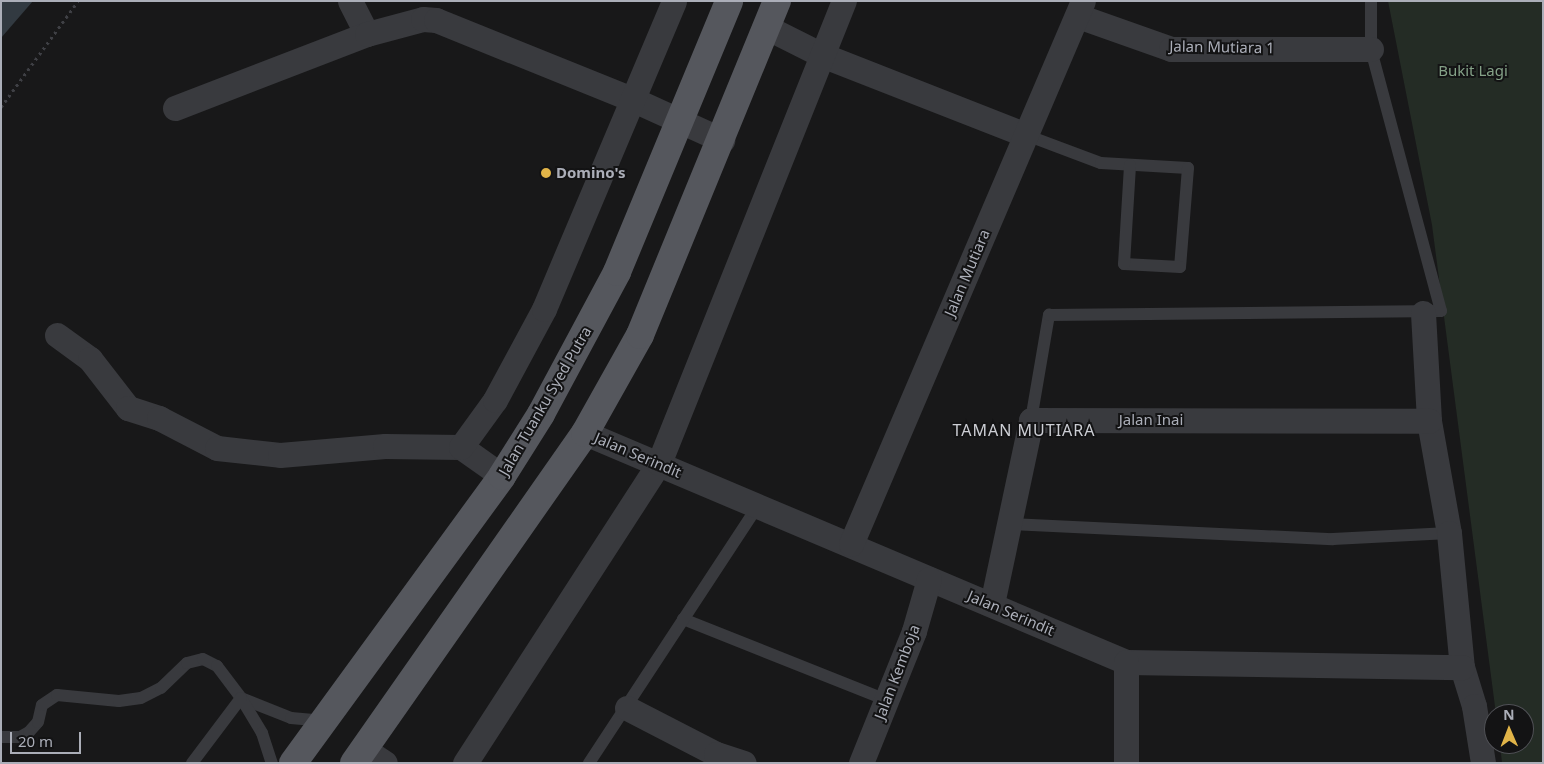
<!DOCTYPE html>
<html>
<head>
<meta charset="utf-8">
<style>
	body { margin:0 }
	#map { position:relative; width:1544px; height:764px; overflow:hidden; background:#181819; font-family:"Noto Sans",sans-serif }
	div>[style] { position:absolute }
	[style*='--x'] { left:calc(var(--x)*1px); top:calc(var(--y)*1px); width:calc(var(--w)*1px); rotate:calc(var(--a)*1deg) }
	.green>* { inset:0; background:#242c25 }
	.water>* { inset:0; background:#323a41 }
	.path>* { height:3px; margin-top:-1.5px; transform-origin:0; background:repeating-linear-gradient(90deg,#3f4045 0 2.5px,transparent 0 6.5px) }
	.service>* { height:12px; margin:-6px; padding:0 6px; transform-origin:6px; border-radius:6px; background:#393a3e }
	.minor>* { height:25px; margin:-12.5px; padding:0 12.5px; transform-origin:12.5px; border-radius:12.5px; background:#393a3e }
	.primary>* { height:28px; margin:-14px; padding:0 14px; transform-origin:14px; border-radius:14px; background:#55575d }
	.dots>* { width:14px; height:14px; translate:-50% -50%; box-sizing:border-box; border:2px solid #131314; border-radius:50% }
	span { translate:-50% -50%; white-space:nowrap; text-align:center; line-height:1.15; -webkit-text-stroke:4px #131314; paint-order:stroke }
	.street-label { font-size:15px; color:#abaeb8 }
	.park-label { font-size:15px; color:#84a187 }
	.poi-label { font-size:15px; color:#abaeb8; font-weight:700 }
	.left { translate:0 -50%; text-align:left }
	.neighbourhood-label { font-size:16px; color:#ccced4; letter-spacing:1px }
	.frame { position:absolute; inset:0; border:2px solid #abaeb8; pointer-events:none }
	.north { position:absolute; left:1484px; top:704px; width:50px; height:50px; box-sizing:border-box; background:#131314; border:1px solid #505156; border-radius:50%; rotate:359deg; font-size:14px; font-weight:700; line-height:20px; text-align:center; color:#abaeb8 }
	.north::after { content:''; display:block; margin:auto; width:18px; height:22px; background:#e1b448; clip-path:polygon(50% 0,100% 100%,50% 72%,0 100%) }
	.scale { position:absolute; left:10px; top:732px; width:71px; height:22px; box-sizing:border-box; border:2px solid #abaeb8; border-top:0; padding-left:6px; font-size:15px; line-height:18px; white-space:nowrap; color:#abaeb8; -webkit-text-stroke:4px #131314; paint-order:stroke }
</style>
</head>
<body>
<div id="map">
	<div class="green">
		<div style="clip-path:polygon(1388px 1px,1543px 1px,1543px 763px,1502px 763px,1500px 744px,1524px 744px,1524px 714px,1496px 714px,1432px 225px)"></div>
	</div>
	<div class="water">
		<div style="clip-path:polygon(1px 1px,33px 1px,1px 38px)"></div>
	</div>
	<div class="path">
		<div style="--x:1;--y:107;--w:131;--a:-54"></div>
	</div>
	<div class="service">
		<div style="--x:1026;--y:135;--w:80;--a:20.5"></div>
		<div style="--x:1101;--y:163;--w:87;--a:3.3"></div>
		<div style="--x:1188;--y:168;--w:99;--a:94.6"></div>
		<div style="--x:1180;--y:267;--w:56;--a:-176.9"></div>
		<div style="--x:1124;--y:264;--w:99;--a:-86.5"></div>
		<div style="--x:1031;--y:420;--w:107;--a:-80.3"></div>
		<div style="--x:1049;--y:315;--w:392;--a:-0.6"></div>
		<div style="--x:1441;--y:311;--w:271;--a:-105"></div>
		<div style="--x:1371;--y:49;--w:48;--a:-90"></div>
		<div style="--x:1009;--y:524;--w:324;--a:2.7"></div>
		<div style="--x:1333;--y:539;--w:116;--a:-3"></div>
		<div style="--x:683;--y:619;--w:219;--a:21.7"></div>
		<div style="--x:241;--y:698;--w:54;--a:21.8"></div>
		<div style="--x:291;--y:718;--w:34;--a:5"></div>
		<div style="--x:1;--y:737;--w:19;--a:0"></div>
		<div style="--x:20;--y:737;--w:10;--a:-29"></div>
		<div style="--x:29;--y:732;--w:13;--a:-48"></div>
		<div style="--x:38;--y:722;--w:17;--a:-77"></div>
		<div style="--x:42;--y:705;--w:18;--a:-34"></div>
		<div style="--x:57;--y:695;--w:62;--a:5.5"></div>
		<div style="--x:119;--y:701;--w:22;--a:-8"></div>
		<div style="--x:141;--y:698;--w:22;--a:-27"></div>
		<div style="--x:161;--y:688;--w:36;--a:-44"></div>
		<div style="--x:187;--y:663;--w:16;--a:-14"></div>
		<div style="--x:203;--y:659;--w:16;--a:27"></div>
		<div style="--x:217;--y:666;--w:40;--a:53"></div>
		<div style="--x:241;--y:698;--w:41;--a:59"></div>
		<div style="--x:262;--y:733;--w:32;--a:72"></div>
		<div style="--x:192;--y:763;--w:81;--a:-53"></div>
		<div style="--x:589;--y:763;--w:308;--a:-56.7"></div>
	</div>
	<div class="minor">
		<div style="--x:350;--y:1;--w:37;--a:63"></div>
		<div style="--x:1078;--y:16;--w:99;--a:19.5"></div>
		<div style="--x:1171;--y:49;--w:200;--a:0"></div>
		<div style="--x:766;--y:27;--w:63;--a:26.6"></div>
		<div style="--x:822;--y:55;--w:219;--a:21.4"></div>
		<div style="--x:175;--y:108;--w:206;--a:-21.1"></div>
		<div style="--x:367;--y:34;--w:58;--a:-15"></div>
		<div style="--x:423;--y:19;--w:13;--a:4"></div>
		<div style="--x:436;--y:20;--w:214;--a:22"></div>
		<div style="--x:634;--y:100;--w:97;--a:24.4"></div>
		<div style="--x:1423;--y:313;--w:108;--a:86.8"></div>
		<div style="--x:1429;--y:421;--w:114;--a:79.9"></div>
		<div style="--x:1449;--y:533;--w:135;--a:84.5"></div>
		<div style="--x:1462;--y:667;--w:41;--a:72.9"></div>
		<div style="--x:1474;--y:706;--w:58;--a:81"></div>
		<div style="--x:57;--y:335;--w:41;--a:36"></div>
		<div style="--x:90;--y:359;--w:62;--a:52.2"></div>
		<div style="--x:128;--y:408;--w:33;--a:18"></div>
		<div style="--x:159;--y:418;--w:65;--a:27.3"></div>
		<div style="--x:217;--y:448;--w:63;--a:6.3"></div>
		<div style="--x:280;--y:455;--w:105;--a:-4.9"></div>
		<div style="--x:385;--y:446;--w:76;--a:0.8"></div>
		<div style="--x:461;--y:447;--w:50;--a:35.3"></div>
		<div style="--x:585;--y:433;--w:587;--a:22.94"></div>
		<div style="--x:1126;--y:662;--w:336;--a:0.9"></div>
		<div style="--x:461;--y:447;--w:58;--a:-54.1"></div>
		<div style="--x:495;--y:400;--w:103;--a:-61.7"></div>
		<div style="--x:544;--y:309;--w:334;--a:-67.1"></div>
		<div style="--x:851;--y:544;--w:590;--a:-66.87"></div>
		<div style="--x:992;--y:604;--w:188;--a:-78"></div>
		<div style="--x:1031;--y:420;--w:398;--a:0.1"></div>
		<div style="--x:627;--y:708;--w:100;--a:27.3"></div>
		<div style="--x:716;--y:754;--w:29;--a:18"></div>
		<div style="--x:364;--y:749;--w:25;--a:34"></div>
		<div style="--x:465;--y:763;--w:357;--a:-57.1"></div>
		<div style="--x:659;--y:463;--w:498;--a:-68.2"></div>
		<div style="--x:861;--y:763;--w:142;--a:-68.1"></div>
		<div style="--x:914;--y:631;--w:54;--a:-73.9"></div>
		<div style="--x:1126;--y:763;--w:101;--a:-90"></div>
	</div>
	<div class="primary">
		<div style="--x:293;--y:763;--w:355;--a:-53.9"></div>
		<div style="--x:502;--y:476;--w:73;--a:-57.8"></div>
		<div style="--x:541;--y:414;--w:161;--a:-61.8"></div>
		<div style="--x:617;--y:272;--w:293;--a:-67.5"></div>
		<div style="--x:354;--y:763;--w:403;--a:-55"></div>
		<div style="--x:585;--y:433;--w:112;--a:-60.7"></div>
		<div style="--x:640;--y:335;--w:361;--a:-67.7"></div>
	</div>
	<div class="dots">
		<div style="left:546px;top:173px;background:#e1b448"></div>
	</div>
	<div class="street-label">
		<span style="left:1222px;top:47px;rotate:1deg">Jalan Mutiara 1</span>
		<span style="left:967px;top:273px;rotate:-67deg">Jalan Mutiara</span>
		<span style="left:545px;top:401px;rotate:-60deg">Jalan Tuanku Syed Putra</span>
		<span style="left:1151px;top:420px">Jalan Inai</span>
		<span style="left:638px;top:455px;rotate:23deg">Jalan Serindit</span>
		<span style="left:1011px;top:613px;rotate:23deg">Jalan Serindit</span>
		<span style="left:897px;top:672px;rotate:-69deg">Jalan Kemboja</span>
	</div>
	<div class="park-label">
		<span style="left:1473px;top:71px">Bukit Lagi</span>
	</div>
	<div class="poi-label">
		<span class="left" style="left:556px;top:173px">Domino's</span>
	</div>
	<div class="neighbourhood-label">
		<span style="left:1024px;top:430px">TAMAN MUTIARA</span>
	</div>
	<div class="frame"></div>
	<div class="north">N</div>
	<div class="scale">20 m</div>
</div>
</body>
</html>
